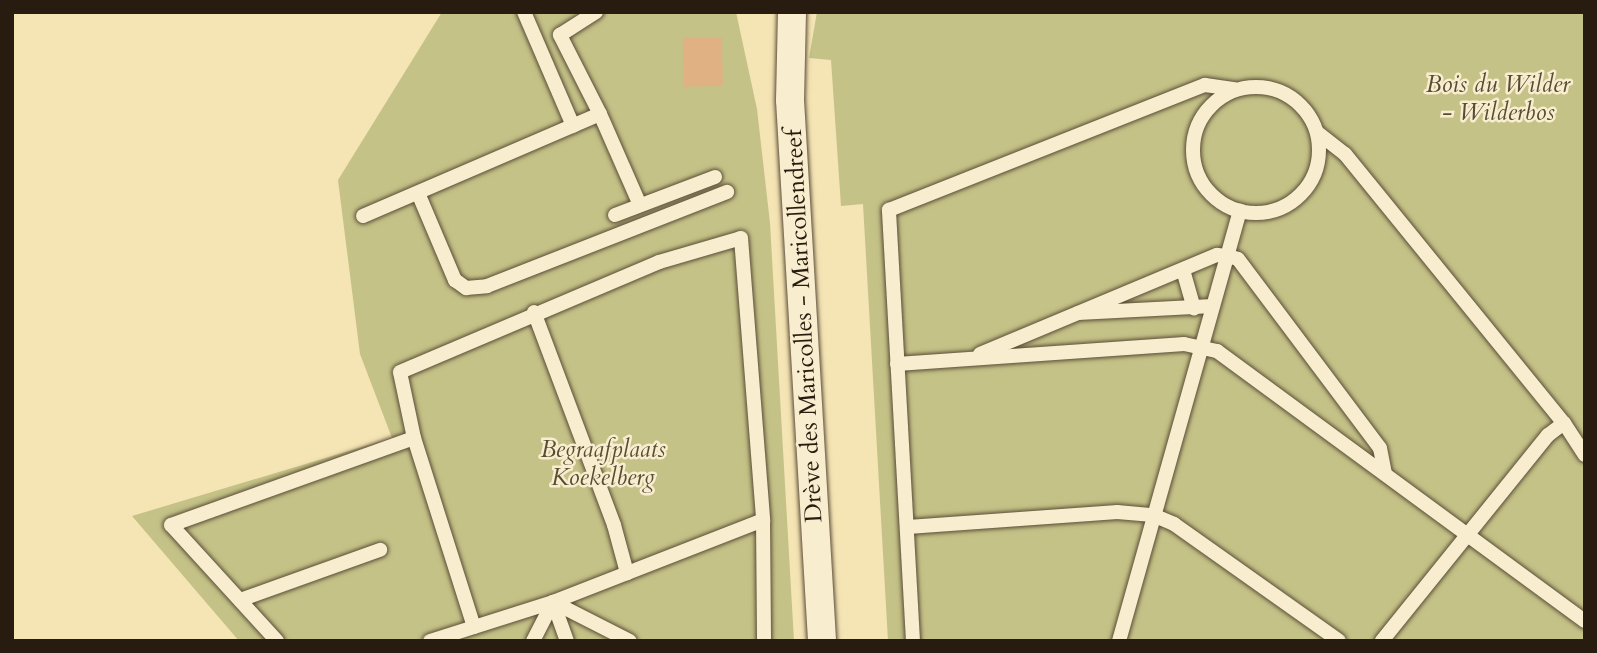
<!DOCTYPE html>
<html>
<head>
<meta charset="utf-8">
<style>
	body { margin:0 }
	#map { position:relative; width:1597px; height:653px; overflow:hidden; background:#f5e4b4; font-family:Cardo,serif }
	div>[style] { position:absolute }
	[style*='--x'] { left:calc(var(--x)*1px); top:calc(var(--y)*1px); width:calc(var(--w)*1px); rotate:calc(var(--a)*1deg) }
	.green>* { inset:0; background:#c4c287 }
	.building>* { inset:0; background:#e0b182; transform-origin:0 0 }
	.roads { filter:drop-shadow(0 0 2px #5b4d38) drop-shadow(0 0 2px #5b4d38) }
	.service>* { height:14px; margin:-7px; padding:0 7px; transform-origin:7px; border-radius:7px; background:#f8edce }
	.service>.ring { margin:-7px; padding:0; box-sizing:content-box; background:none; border:14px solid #f8edce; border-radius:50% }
	.minor>* { height:28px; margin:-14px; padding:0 14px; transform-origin:14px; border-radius:14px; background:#f8edce }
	span { translate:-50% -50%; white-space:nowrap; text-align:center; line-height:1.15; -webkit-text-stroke:5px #f8edce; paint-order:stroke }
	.park-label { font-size:24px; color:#574d33; font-style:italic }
	.street-label { font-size:24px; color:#281b0f }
	.frame { position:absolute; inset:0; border:14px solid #281b0f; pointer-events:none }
</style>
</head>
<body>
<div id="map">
	<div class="green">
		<div style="clip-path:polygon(442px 12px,736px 12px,757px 109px,770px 223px,794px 641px,239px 641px,132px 516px,392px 438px,360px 354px,338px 180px)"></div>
		<div style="clip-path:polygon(817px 12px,1585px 12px,1585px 641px,888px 641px,863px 204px,841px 206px,831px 60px,809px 58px)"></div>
	</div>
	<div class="building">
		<div style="left:722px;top:37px;width:49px;height:39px;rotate:89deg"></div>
	</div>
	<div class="roads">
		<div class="service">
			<div style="--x:524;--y:12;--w:124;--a:66.7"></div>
			<div class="ring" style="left:1193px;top:87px;width:112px;height:112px"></div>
			<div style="--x:600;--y:114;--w:99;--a:66.3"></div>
			<div style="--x:1318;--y:133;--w:34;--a:38"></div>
			<div style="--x:1345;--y:154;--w:347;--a:50.9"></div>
			<div style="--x:1564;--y:423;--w:20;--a:143"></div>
			<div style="--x:1548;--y:435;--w:265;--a:128.9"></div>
			<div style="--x:418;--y:193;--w:95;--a:67"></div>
			<div style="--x:455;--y:280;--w:14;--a:36"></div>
			<div style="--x:466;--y:288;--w:21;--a:-5"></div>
			<div style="--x:487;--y:286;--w:258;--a:-21.4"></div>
			<div style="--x:615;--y:215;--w:107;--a:-20.8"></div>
			<div style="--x:363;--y:216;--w:258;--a:-23.3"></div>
			<div style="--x:600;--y:114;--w:89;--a:-116.9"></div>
			<div style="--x:560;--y:35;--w:43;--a:-32.6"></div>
			<div style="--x:1183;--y:270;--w:40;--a:74"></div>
			<div style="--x:534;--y:312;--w:228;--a:69.4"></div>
			<div style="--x:614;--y:525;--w:50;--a:74.8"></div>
			<div style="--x:1078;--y:313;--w:135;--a:-3"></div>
			<div style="--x:980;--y:354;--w:257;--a:-22.7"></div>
			<div style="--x:1217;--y:255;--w:10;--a:6"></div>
			<div style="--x:1227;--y:256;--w:11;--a:15"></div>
			<div style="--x:1238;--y:259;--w:236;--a:53.1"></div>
			<div style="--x:1380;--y:448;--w:25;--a:79"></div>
			<div style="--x:897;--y:364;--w:288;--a:-4"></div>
			<div style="--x:1184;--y:344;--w:34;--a:12"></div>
			<div style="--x:1217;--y:351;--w:456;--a:36.3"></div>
			<div style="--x:1564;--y:423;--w:38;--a:57"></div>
			<div style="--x:908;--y:527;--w:210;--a:-4.1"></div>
			<div style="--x:1117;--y:512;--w:36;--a:5"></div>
			<div style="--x:1153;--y:515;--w:23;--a:23"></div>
			<div style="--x:1174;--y:524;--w:202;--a:35.3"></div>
			<div style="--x:240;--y:600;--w:149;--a:-19.7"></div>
			<div style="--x:553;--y:602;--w:86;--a:26.9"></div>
			<div style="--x:553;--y:602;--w:41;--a:70.3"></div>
			<div style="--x:474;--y:627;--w:198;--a:-107.6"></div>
			<div style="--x:414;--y:438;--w:67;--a:-102"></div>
			<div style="--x:400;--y:372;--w:281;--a:-23"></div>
			<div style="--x:659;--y:262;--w:85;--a:-16.3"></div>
			<div style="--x:741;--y:238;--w:283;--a:85.5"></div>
			<div style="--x:277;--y:641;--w:157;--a:-132.4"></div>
			<div style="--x:171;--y:525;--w:258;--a:-19.7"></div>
			<div style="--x:430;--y:641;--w:129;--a:-17.6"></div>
			<div style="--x:553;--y:602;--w:225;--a:-21.3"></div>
			<div style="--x:763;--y:520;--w:121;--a:89.5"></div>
			<div style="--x:533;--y:641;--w:44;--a:-62.9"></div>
			<div style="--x:913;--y:641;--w:432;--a:-93.2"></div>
			<div style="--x:889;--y:210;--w:340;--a:-21.6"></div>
			<div style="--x:1205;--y:85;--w:30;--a:8"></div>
			<div style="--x:1119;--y:641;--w:447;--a:-74.3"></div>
		</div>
		<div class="minor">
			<div style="--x:792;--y:12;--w:88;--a:91.3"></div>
			<div style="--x:790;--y:100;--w:542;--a:86.61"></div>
		</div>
	</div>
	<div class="park-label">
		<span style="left:1498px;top:99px">Bois du Wilder<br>- Wilderbos</span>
		<span style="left:603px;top:464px">Begraafplaats<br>Koekelberg</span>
	</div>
	<div class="street-label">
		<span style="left:804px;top:326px;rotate:-93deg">Drève des Maricolles - Maricollendreef</span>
	</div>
	<div class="frame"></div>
</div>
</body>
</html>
